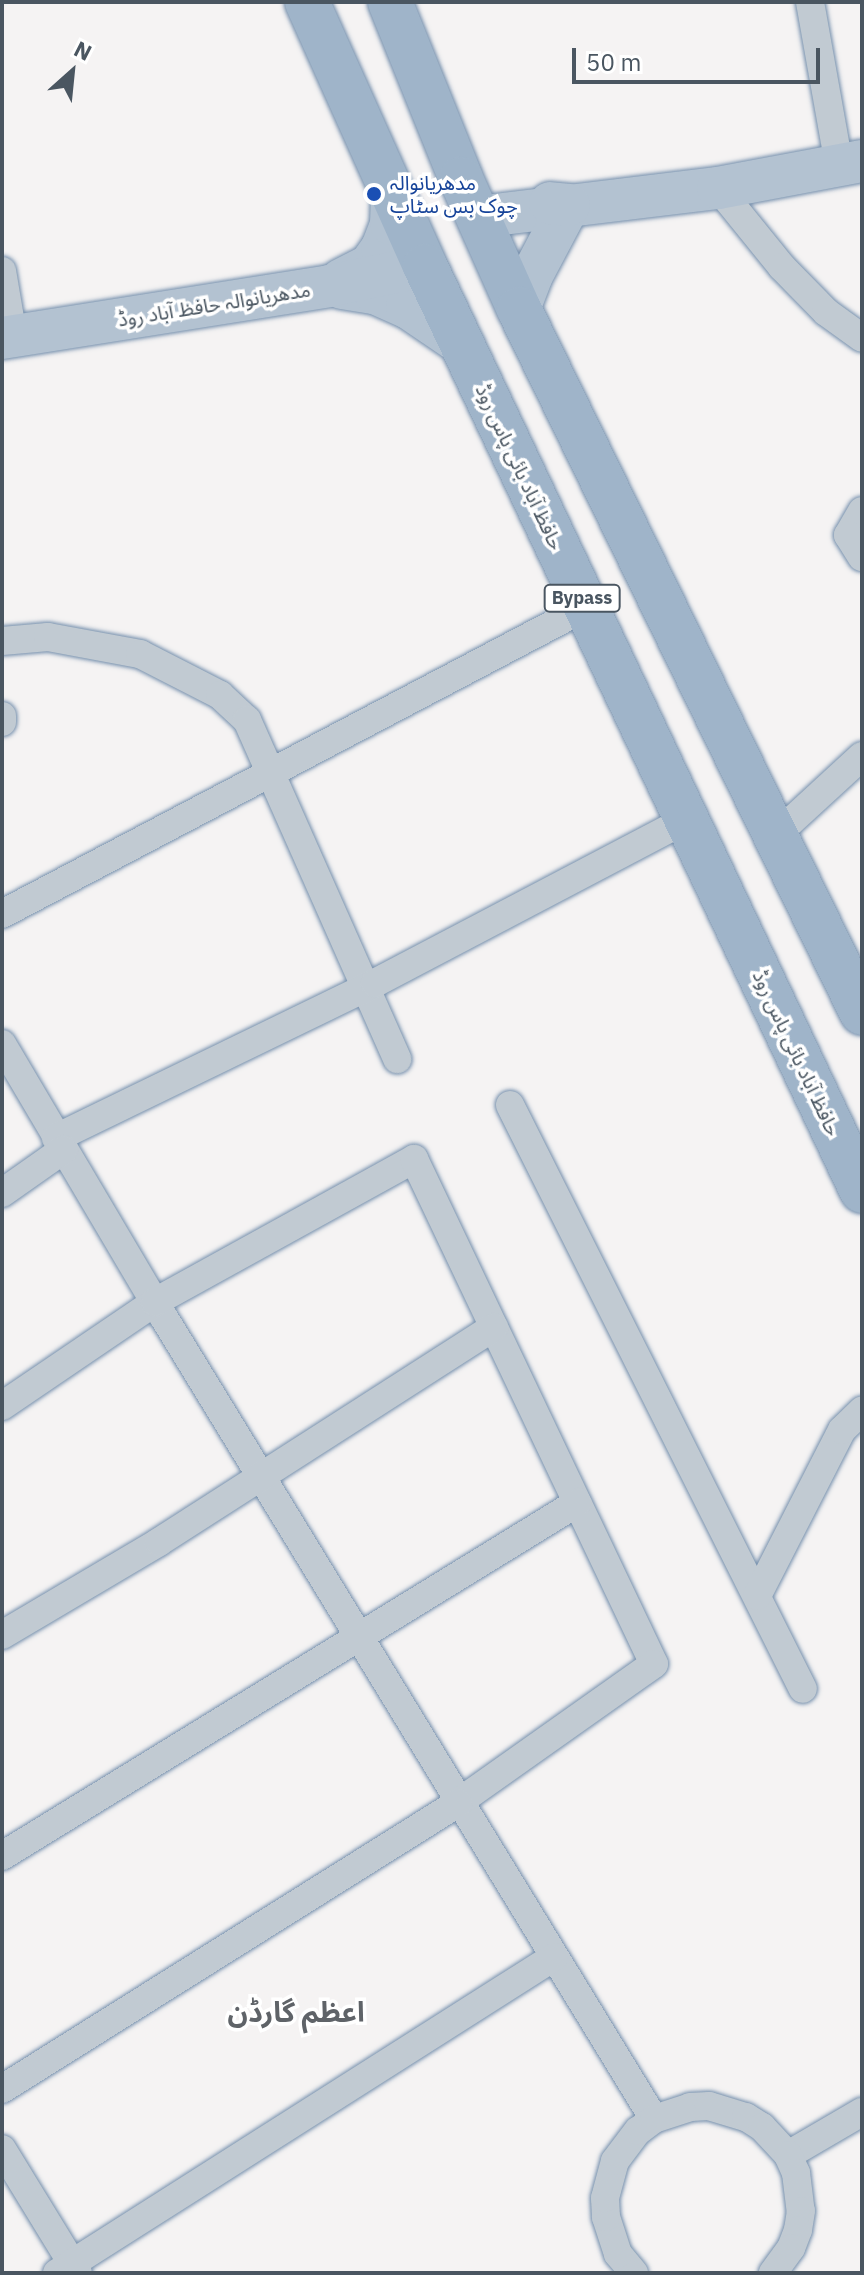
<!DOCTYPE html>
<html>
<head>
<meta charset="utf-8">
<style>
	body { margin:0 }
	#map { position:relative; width:864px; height:2275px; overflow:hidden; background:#f5f3f3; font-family:"IBM Plex Sans","Noto Sans Arabic",sans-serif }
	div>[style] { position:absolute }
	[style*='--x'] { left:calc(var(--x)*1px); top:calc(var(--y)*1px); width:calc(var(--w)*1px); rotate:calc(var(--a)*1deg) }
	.roads { filter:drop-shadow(0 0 2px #7690ad) drop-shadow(0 0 2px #7690ad) }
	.minor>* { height:28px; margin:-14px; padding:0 14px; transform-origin:14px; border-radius:14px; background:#c1cad2 }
	.primary>* { height:42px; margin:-21px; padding:0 21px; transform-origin:21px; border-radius:21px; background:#b3c2d1 }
	.trunk>* { height:44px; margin:-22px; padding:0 22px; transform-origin:22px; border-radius:22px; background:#9fb4c9 }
	.dots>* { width:22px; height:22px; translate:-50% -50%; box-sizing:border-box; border:4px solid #fff; border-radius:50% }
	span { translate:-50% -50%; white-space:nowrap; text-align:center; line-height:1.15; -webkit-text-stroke:7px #fff; paint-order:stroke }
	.shield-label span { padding:2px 6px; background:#fff; border:2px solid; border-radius:6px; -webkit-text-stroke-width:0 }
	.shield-label { font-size:18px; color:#4a5661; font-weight:700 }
	.transit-label { font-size:20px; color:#164399 }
	.left { translate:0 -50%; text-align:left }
	.street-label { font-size:20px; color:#4a5661 }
	.district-label { font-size:28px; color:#5f6368; font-weight:700 }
	.frame { position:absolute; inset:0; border:4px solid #4a5661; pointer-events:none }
	.north { position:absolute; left:32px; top:32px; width:80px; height:80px; -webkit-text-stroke:6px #fff; paint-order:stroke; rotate:27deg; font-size:22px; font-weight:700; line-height:32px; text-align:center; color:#4a5661 }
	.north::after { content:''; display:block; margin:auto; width:28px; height:36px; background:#4a5661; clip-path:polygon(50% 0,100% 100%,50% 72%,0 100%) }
	.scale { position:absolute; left:572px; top:48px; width:248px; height:36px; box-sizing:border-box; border:4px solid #4a5661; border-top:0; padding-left:10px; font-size:24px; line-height:28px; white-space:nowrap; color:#4a5661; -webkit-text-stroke:6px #fff; paint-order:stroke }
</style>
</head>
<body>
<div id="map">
	<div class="roads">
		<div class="minor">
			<div style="--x:810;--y:2;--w:165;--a:79.9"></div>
			<div style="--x:718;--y:188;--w:102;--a:51"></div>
			<div style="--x:782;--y:267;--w:63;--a:45.6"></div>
			<div style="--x:826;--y:312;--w:44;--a:35.8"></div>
			<div style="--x:2;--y:271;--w:66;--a:80.4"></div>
			<div style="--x:862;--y:511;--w:28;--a:120"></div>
			<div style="--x:848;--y:535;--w:26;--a:58"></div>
			<div style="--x:2;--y:641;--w:46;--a:-5"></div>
			<div style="--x:48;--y:637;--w:94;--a:10.5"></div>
			<div style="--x:140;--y:654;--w:90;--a:27.1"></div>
			<div style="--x:220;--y:695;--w:37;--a:43"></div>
			<div style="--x:247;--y:720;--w:371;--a:66.1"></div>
			<div style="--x:2;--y:716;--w:6;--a:90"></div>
			<div style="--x:775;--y:836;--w:118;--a:-42.6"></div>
			<div style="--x:2;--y:914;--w:660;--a:-27.73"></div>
			<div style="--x:2;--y:1044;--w:316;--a:59.4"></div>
			<div style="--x:163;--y:1316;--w:941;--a:58.56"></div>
			<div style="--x:510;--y:1105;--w:653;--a:63.36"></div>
			<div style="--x:56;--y:1138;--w:355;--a:-25.9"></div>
			<div style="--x:375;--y:983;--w:352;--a:-27.7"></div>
			<div style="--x:2;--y:1193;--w:75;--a:-35.2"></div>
			<div style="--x:2;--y:1406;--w:185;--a:-34.2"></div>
			<div style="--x:155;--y:1302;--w:296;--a:-28.9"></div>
			<div style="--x:414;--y:1159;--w:559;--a:64.58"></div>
			<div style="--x:654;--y:1664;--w:240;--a:144.7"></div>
			<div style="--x:458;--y:1803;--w:538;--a:147.9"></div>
			<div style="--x:757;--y:1596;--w:186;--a:-62.9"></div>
			<div style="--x:842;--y:1430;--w:28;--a:-44"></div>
			<div style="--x:2;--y:1635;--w:182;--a:-30.6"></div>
			<div style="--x:159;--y:1542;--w:398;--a:-32.7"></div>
			<div style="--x:2;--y:1856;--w:675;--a:-31.55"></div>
			<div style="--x:2;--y:2149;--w:145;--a:58.5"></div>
			<div style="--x:788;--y:2155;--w:86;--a:-30.2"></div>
			<div style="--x:57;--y:2273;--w:589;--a:-32.45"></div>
			<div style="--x:634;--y:2273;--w:25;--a:-130"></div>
			<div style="--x:618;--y:2254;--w:39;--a:-108"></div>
			<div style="--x:606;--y:2217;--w:19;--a:-93"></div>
			<div style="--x:605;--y:2198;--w:38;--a:-75"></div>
			<div style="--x:615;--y:2161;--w:38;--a:-53"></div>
			<div style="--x:638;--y:2131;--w:20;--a:-37"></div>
			<div style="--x:654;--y:2119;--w:38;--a:-18"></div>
			<div style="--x:690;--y:2107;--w:19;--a:-3"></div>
			<div style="--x:709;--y:2106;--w:39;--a:17"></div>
			<div style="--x:746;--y:2117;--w:19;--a:32"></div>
			<div style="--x:762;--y:2127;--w:38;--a:47"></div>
			<div style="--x:788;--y:2155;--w:20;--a:66"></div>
			<div style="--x:796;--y:2173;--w:38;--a:83"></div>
			<div style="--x:801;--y:2211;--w:19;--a:99"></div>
			<div style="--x:798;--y:2230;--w:19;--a:111"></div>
			<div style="--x:791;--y:2248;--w:31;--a:126"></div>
		</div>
		<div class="primary">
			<div style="--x:478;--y:217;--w:242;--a:-6.9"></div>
			<div style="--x:718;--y:188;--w:147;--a:-10.6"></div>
			<div style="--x:341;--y:280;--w:33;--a:-27"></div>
			<div style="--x:370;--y:265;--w:21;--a:-55"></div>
			<div style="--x:382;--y:248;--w:26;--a:-69"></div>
			<div style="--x:391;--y:224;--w:33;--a:-88"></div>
			<div style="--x:342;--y:288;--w:33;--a:9"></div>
			<div style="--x:375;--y:293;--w:35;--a:24"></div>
			<div style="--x:407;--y:307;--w:68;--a:34.2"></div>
			<div style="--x:519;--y:309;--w:34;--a:-69"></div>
			<div style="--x:531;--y:277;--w:81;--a:-62.2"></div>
			<div style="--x:569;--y:205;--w:19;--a:-174"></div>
			<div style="--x:2;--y:338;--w:331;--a:-9"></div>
			<div style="--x:329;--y:286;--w:98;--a:-11.8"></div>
		</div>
		<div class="trunk">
			<div style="--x:307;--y:2;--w:289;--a:65.9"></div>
			<div style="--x:425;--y:266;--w:1023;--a:64.71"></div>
			<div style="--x:390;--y:2;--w:191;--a:68.1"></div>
			<div style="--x:461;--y:179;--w:142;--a:66"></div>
			<div style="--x:519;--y:309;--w:783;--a:64.02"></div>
		</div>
	</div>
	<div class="dots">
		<div style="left:374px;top:194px;background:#1a4fb4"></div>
	</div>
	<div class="shield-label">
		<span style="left:582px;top:598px">Bypass</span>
	</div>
	<div class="transit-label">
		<span class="left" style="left:390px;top:194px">مدھریانوالہ<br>چوک بس سٹاپ</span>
	</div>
	<div class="street-label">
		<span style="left:214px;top:304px;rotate:-9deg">مدھریانوالہ حافظ آباد روڈ</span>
		<span style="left:520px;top:467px;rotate:65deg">حافظ آباد بائی پاس روڈ</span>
		<span style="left:797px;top:1053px;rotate:65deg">حافظ آباد بائی پاس روڈ</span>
	</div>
	<div class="district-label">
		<span style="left:296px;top:2012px">اعظم گارڈن</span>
	</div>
	<div class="frame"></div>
	<div class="north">N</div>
	<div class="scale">50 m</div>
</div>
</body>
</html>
